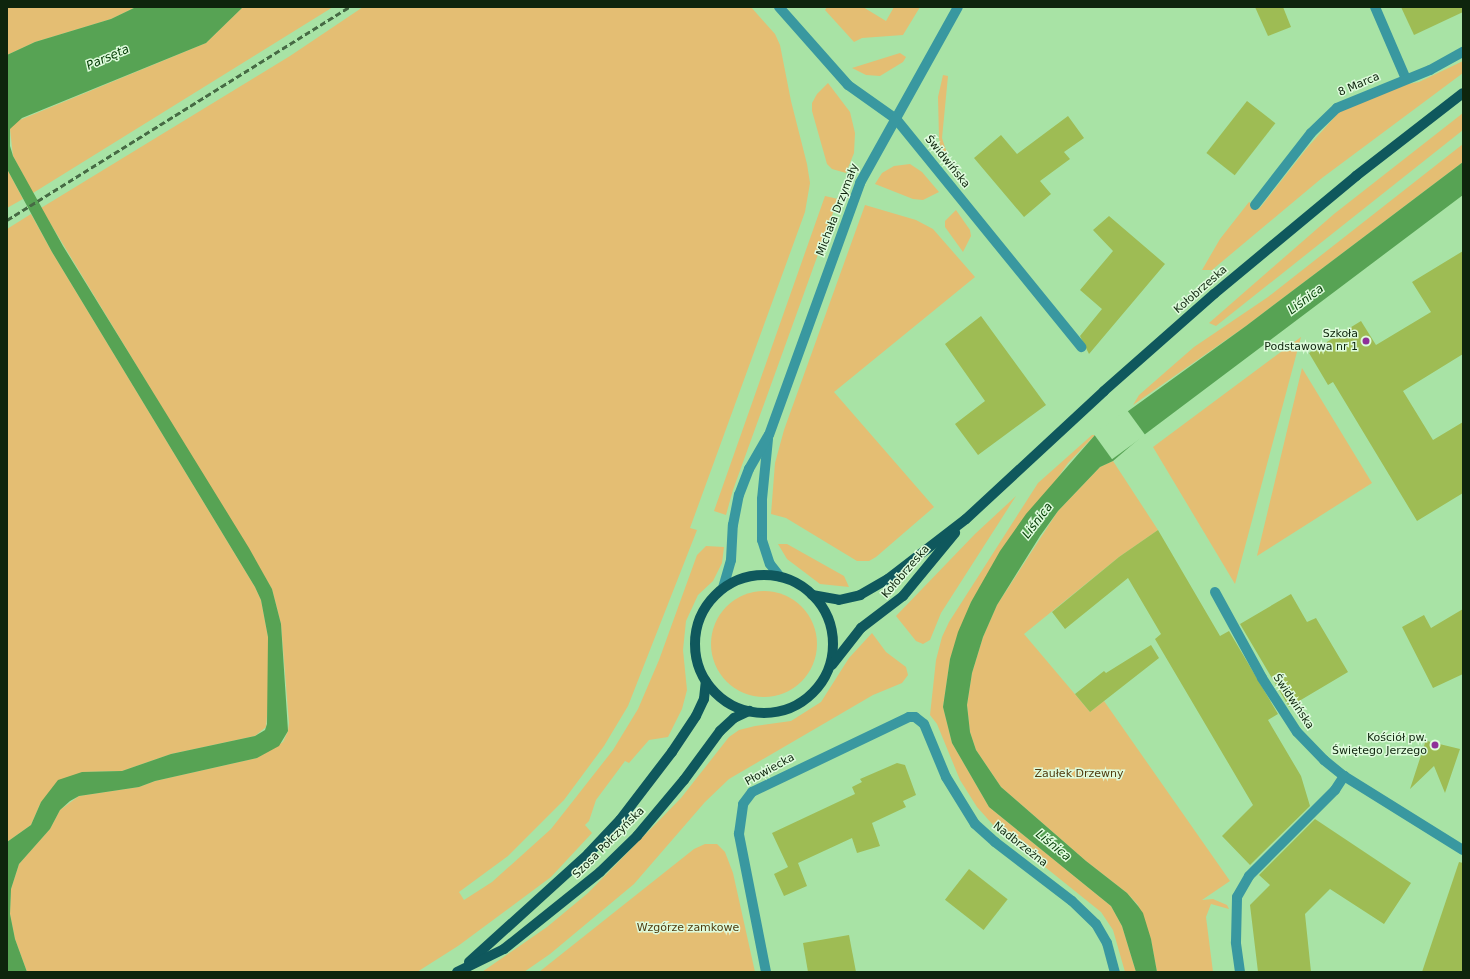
<!DOCTYPE html>
<html>
<head>
<meta charset="utf-8">
<style>
	body { margin:0 }
	#map { position:relative; width:1470px; height:979px; overflow:hidden; background:#a8e3a5; font-family:"DejaVu Sans",sans-serif }
	div>[style] { position:absolute }
	[style*='--x'] { left:calc(var(--x)*1px); top:calc(var(--y)*1px); width:calc(var(--w)*1px); rotate:calc(var(--a)*1deg) }
	.green>* { inset:0; background:#e4be73 }
	.round { border-radius:50% }
	.water>* { inset:0; background:#57a354 }
	.pier>* { inset:0; background:#a8e3a5; transform-origin:0 0 }
	.building>* { inset:0; background:#9ebc54; transform-origin:0 0 }
	.minor>* { height:10px; margin:-5px; padding:0 5px; transform-origin:5px; border-radius:5px; background:#3998a0 }
	.major>* { height:10px; margin:-5px; padding:0 5px; transform-origin:5px; border-radius:5px; background:#0f585d }
	.major>.ring { margin:-5px; padding:0; box-sizing:content-box; background:none; border:10px solid #0f585d; border-radius:50% }
	.rail>* { height:3px; margin-top:-1.5px; transform-origin:0; background:repeating-linear-gradient(90deg,#466a44 0 6px,transparent 0 9px) }
	.dots>* { width:11px; height:11px; translate:-50% -50%; box-sizing:border-box; border:2px solid #defbdc; border-radius:50% }
	span { translate:-50% -50%; white-space:nowrap; text-align:center; line-height:1.15; -webkit-text-stroke:3px #defbdc; paint-order:stroke }
	.street-label { font-size:11px; color:#0e250d }
	.poi-label { font-size:11px; color:#0e250d }
	.right { translate:-100% -50%; text-align:right }
	.park-label { font-size:11px; color:#4f3a0d }
	.water-label { font-size:12px; color:#053d06; font-style:italic }
	.frame { position:absolute; inset:0; border:8px solid #0e250d; pointer-events:none }
</style>
</head>
<body>
<div id="map">
	<div class="green">
		<div style="clip-path:polygon(7px 7px,136px 7px,111px 19px,35px 42px,7px 55px)"></div>
		<div style="clip-path:polygon(243px 7px,333px 7px,33px 193px,13px 156px,10px 129px,15px 122px,206px 43px)"></div>
		<div style="clip-path:polygon(363px 7px,751px 7px,775px 34px,780px 45px,791px 101px,807px 164px,810px 183px,805px 212px,690px 528px,697px 530px,628px 706px,604px 746px,564px 800px,508px 856px,459px 892px,464px 900px,492px 882px,551px 829px,613px 750px,638px 709px,659px 660px,697px 555px,706px 546px,724px 547px,722px 563px,713px 581px,698px 595px,686px 621px,683px 650px,687px 690px,682px 709px,668px 737px,649px 740px,629px 763px,625px 761px,596px 800px,589px 821px,585px 825px,592px 833px,551px 877px,458px 946px,417px 972px,27px 972px,15px 939px,10px 914px,11px 889px,19px 864px,50px 829px,60px 810px,79px 796px,139px 787px,155px 781px,257px 758px,283px 742px,288px 731px,289px 723px,281px 624px,272px 589px,41px 208px,290px 56px)"></div>
		<div style="clip-path:polygon(827px 7px,863px 7px,886px 21px,894px 7px,920px 7px,903px 35px,862px 38px,854px 42px,825px 10px)"></div>
		<div style="clip-path:polygon(900px 53px,906px 57px,903px 62px,880px 76px,866px 75px,852px 68px)"></div>
		<div style="clip-path:polygon(1463px 61px,1463px 73px,1322px 178px,1212px 270px,1202px 270px,1220px 239px,1249px 202px,1259px 209px,1307px 148px,1340px 111px,1403px 85px,1419px 82px)"></div>
		<div style="clip-path:polygon(943px 75px,948px 76px,942px 138px,948px 156px,942px 154px,939px 138px,938px 97px)"></div>
		<div style="clip-path:polygon(828px 83px,850px 112px,855px 133px,854px 153px,846px 173px,832px 169px,827px 164px,812px 111px,812px 103px,817px 94px)"></div>
		<div style="clip-path:polygon(1463px 113px,1463px 130px,1216px 326px,1209px 323px,1334px 214px)"></div>
		<div style="clip-path:polygon(1463px 144px,1463px 162px,1246px 326px,1133px 405px,1139px 395px,1194px 347px,1268px 297px)"></div>
		<div style="clip-path:polygon(910px 164px,922px 172px,939px 192px,923px 200px,913px 199px,875px 184px,882px 173px,894px 166px)"></div>
		<div style="clip-path:polygon(7px 169px,23px 199px,7px 208px)"></div>
		<div style="clip-path:polygon(825px 196px,838px 199px,733px 490px,726px 515px,714px 511px)"></div>
		<div style="clip-path:polygon(865px 205px,916px 220px,933px 229px,975px 277px,834px 392px,934px 507px,876px 557px,869px 561px,857px 561px,786px 518px,771px 514px,775px 463px,784px 430px)"></div>
		<div style="clip-path:polygon(956px 210px,970px 230px,971px 236px,963px 252px,945px 227px,945px 221px)"></div>
		<div style="clip-path:polygon(31px 214px,52px 252px,255px 587px,261px 600px,268px 637px,268px 705px,266px 727px,255px 736px,171px 754px,122px 771px,82px 772px,41px 802px,31px 825px,7px 842px,7px 229px)"></div>
		<div style="clip-path:polygon(1301px 337px,1235px 584px,1153px 447px)"></div>
		<div style="clip-path:polygon(1302px 368px,1372px 483px,1257px 556px)"></div>
		<div style="clip-path:polygon(1092px 435px,1095px 435px,1068px 463px,971px 602px,950px 659px,943px 707px,952px 743px,989px 807px,1111px 906px,1122px 926px,1136px 972px,1125px 972px,1113px 930px,1101px 912px,994px 826px,977px 807px,960px 780px,937px 724px,930px 715px,936px 660px,942px 637px,949px 622px,1038px 483px)"></div>
		<div style="clip-path:polygon(1113px 461px,1158px 530px,1119px 557px,1024px 634px,1090px 712px,1104px 701px,1230px 881px,1202px 900px,1213px 899px,1227px 905px,1229px 909px,1211px 904px,1206px 917px,1213px 972px,1157px 972px,1151px 939px,1138px 905px,1127px 893px,1086px 861px,1001px 787px,976px 750px,970px 732px,967px 705px,972px 673px,983px 637px,997px 605px,1058px 511px,1100px 467px)"></div>
		<div style="clip-path:polygon(1016px 496px,941px 613px,930px 640px,923px 644px,916px 641px,896px 616px,975px 534px)"></div>
		<div style="clip-path:polygon(778px 544px,787px 544px,844px 576px,849px 587px,820px 584px,787px 559px)"></div>
		<div class="round" style="left:711px;top:591px;width:106px;height:106px"></div>
		<div style="clip-path:polygon(872px 633px,886px 652px,906px 667px,908px 675px,902px 683px,873px 695px,729px 779px,705px 802px,634px 884px,550px 954px,524px 972px,482px 972px,547px 927px,588px 893px,681px 798px,729px 737px,739px 730px,755px 726px,791px 721px,821px 702px,849px 658px)"></div>
		<div style="clip-path:polygon(705px 844px,717px 844px,725px 852px,733px 873px,755px 972px,539px 972px,694px 849px)"></div>
	</div>
	<div class="water">
		<div style="clip-path:polygon(136px 7px,243px 7px,206px 43px,22px 118px,10px 129px,10px 146px,13px 156px,63px 246px,249px 548px,272px 589px,281px 624px,288px 731px,279px 746px,257px 758px,155px 781px,139px 787px,79px 796px,70px 801px,60px 810px,50px 829px,19px 864px,11px 889px,10px 914px,15px 939px,27px 972px,7px 972px,7px 842px,31px 825px,41px 802px,58px 780px,82px 772px,122px 771px,171px 754px,255px 736px,265px 730px,267px 724px,268px 637px,261px 600px,255px 587px,52px 252px,7px 169px,7px 55px,35px 42px,111px 19px)"></div>
		<div style="clip-path:polygon(1463px 162px,1463px 195px,1140px 438px,1113px 461px,1100px 467px,1058px 511px,1040px 536px,997px 605px,983px 637px,972px 673px,967px 705px,970px 732px,976px 750px,1001px 787px,1086px 861px,1127px 893px,1138px 906px,1143px 913px,1151px 939px,1157px 972px,1136px 972px,1122px 926px,1111px 906px,989px 807px,952px 743px,943px 707px,950px 659px,958px 632px,971px 602px,1000px 551px,1026px 514px,1095px 435px,1246px 326px)"></div>
	</div>
	<div class="pier">
		<div style="left:1127px;top:410px;width:31px;height:41px;rotate:54deg"></div>
	</div>
	<div class="building">
		<div style="clip-path:polygon(1255px 7px,1283px 7px,1291px 27px,1268px 36px)"></div>
		<div style="clip-path:polygon(1401px 7px,1463px 7px,1463px 12px,1414px 35px)"></div>
		<div style="left:1247px;top:101px;width:36px;height:66px;rotate:38deg"></div>
		<div style="clip-path:polygon(1068px 116px,1084px 138px,1064px 152px,1070px 159px,1040px 181px,1051px 194px,1024px 217px,974px 158px,1001px 135px,1017px 154px)"></div>
		<div style="clip-path:polygon(1109px 216px,1165px 264px,1089px 354px,1080px 336px,1102px 309px,1080px 290px,1113px 251px,1093px 230px)"></div>
		<div style="clip-path:polygon(1463px 251px,1463px 354px,1403px 391px,1433px 440px,1463px 422px,1463px 493px,1417px 521px,1333px 382px,1328px 385px,1309px 353px,1361px 321px,1376px 345px,1431px 312px,1412px 282px)"></div>
		<div style="clip-path:polygon(981px 316px,1046px 405px,978px 455px,955px 424px,985px 401px,945px 344px)"></div>
		<div style="clip-path:polygon(1158px 530px,1220px 636px,1229px 631px,1278px 714px,1268px 720px,1301px 776px,1310px 806px,1250px 865px,1222px 836px,1253px 805px,1155px 639px,1161px 634px,1128px 578px,1065px 629px,1052px 612px,1119px 557px)"></div>
		<div style="clip-path:polygon(1291px 594px,1307px 622px,1316px 618px,1348px 672px,1289px 707px,1240px 624px)"></div>
		<div style="clip-path:polygon(1463px 609px,1463px 674px,1433px 688px,1402px 627px,1424px 615px,1431px 628px)"></div>
		<div style="clip-path:polygon(1151px 645px,1159px 658px,1090px 712px,1075px 694px,1104px 671px,1106px 673px)"></div>
		<div style="clip-path:polygon(1423px 740px,1460px 749px,1445px 793px,1434px 766px,1410px 789px,1425px 743px)"></div>
		<div style="clip-path:polygon(897px 763px,905px 765px,916px 795px,903px 801px,906px 807px,872px 823px,880px 846px,857px 853px,852px 838px,798px 863px,807px 886px,784px 896px,774px 874px,788px 867px,772px 833px,855px 794px,852px 787px,862px 782px,860px 779px)"></div>
		<div style="clip-path:polygon(1315px 819px,1411px 883px,1384px 924px,1330px 889px,1305px 914px,1311px 972px,1258px 972px,1250px 905px,1270px 885px,1259px 875px)"></div>
		<div style="clip-path:polygon(1459px 862px,1463px 863px,1463px 972px,1422px 972px)"></div>
		<div style="left:969px;top:869px;width:49px;height:39px;rotate:38deg"></div>
		<div style="clip-path:polygon(849px 935px,856px 972px,808px 972px,803px 943px)"></div>
	</div>
	<div class="minor">
		<div style="--x:779;--y:7;--w:104;--a:48.5"></div>
		<div style="--x:848;--y:85;--w:59;--a:35.3"></div>
		<div style="--x:896;--y:119;--w:294;--a:50.9"></div>
		<div style="--x:1375;--y:7;--w:78;--a:66.7"></div>
		<div style="--x:1255;--y:205;--w:91;--a:-52.1"></div>
		<div style="--x:1311;--y:133;--w:36;--a:-44"></div>
		<div style="--x:1337;--y:108;--w:100;--a:-22.2"></div>
		<div style="--x:1430;--y:70;--w:38;--a:-29"></div>
		<div style="--x:768;--y:439;--w:60;--a:95.7"></div>
		<div style="--x:762;--y:499;--w:41;--a:90"></div>
		<div style="--x:762;--y:540;--w:25;--a:72"></div>
		<div style="--x:770;--y:564;--w:16;--a:52"></div>
		<div style="--x:723;--y:588;--w:29;--a:-74"></div>
		<div style="--x:731;--y:560;--w:35;--a:-87"></div>
		<div style="--x:733;--y:525;--w:31;--a:-79"></div>
		<div style="--x:739;--y:495;--w:28;--a:-69"></div>
		<div style="--x:749;--y:469;--w:39;--a:-60"></div>
		<div style="--x:769;--y:435;--w:268;--a:-70.1"></div>
		<div style="--x:860;--y:183;--w:201;--a:-60.9"></div>
		<div style="--x:1215;--y:592;--w:98;--a:61.3"></div>
		<div style="--x:1262;--y:678;--w:64;--a:57.1"></div>
		<div style="--x:1297;--y:732;--w:39;--a:46"></div>
		<div style="--x:1324;--y:760;--w:26;--a:39"></div>
		<div style="--x:1344;--y:776;--w:140;--a:31.9"></div>
		<div style="--x:766;--y:972;--w:141;--a:-101.1"></div>
		<div style="--x:739;--y:834;--w:30;--a:-82"></div>
		<div style="--x:743;--y:804;--w:15;--a:-53"></div>
		<div style="--x:752;--y:792;--w:174;--a:-25.5"></div>
		<div style="--x:909;--y:717;--w:6;--a:0"></div>
		<div style="--x:915;--y:717;--w:11;--a:38"></div>
		<div style="--x:924;--y:724;--w:57;--a:67.5"></div>
		<div style="--x:946;--y:777;--w:55;--a:58.3"></div>
		<div style="--x:975;--y:824;--w:27;--a:42"></div>
		<div style="--x:995;--y:842;--w:97;--a:37.5"></div>
		<div style="--x:1072;--y:901;--w:33;--a:44"></div>
		<div style="--x:1096;--y:924;--w:22;--a:60"></div>
		<div style="--x:1107;--y:943;--w:30;--a:75"></div>
		<div style="--x:1240;--y:972;--w:30;--a:-98"></div>
		<div style="--x:1236;--y:942;--w:45;--a:-88.7"></div>
		<div style="--x:1237;--y:897;--w:24;--a:-60"></div>
		<div style="--x:1249;--y:876;--w:122;--a:-45"></div>
		<div style="--x:1335;--y:790;--w:17;--a:-57"></div>
	</div>
	<div class="major">
		<div class="ring" style="left:695px;top:575px;width:128px;height:128px"></div>
		<div style="--x:812;--y:595;--w:27;--a:10"></div>
		<div style="--x:839;--y:600;--w:22;--a:-13"></div>
		<div style="--x:860;--y:595;--w:32;--a:-30"></div>
		<div style="--x:888;--y:579;--w:98;--a:-37.6"></div>
		<div style="--x:966;--y:519;--w:188;--a:-42.8"></div>
		<div style="--x:1104;--y:391;--w:147;--a:-41.4"></div>
		<div style="--x:1214;--y:294;--w:185;--a:-39.7"></div>
		<div style="--x:1356;--y:176;--w:135;--a:-37.8"></div>
		<div style="--x:832;--y:665;--w:47;--a:-51.9"></div>
		<div style="--x:861;--y:628;--w:53;--a:-37.3"></div>
		<div style="--x:903;--y:596;--w:82;--a:-50.5"></div>
		<div style="--x:469;--y:962;--w:161;--a:-42.2"></div>
		<div style="--x:588;--y:854;--w:47;--a:-46.7"></div>
		<div style="--x:620;--y:820;--w:86;--a:-52.6"></div>
		<div style="--x:672;--y:752;--w:43;--a:-56.3"></div>
		<div style="--x:696;--y:716;--w:19;--a:-65"></div>
		<div style="--x:704;--y:699;--w:18;--a:-84"></div>
		<div style="--x:457;--y:972;--w:52;--a:-26.1"></div>
		<div style="--x:504;--y:949;--w:123;--a:-38.7"></div>
		<div style="--x:600;--y:872;--w:52;--a:-44.2"></div>
		<div style="--x:637;--y:836;--w:73;--a:-50"></div>
		<div style="--x:684;--y:780;--w:61;--a:-53.7"></div>
		<div style="--x:720;--y:731;--w:19;--a:-43"></div>
		<div style="--x:734;--y:718;--w:17;--a:-25"></div>
	</div>
	<div class="rail">
		<div style="--x:7;--y:220;--w:403;--a:-31.9"></div>
	</div>
	<div class="dots">
		<div style="left:1366px;top:341px;background:#8e3099"></div>
		<div style="left:1435px;top:745px;background:#8e3099"></div>
	</div>
	<div class="street-label">
		<span style="left:1359px;top:85px;rotate:-23deg">8 Marca</span>
		<span style="left:947px;top:162px;rotate:51deg">Świdwińska</span>
		<span style="left:838px;top:210px;rotate:-69deg">Michała Drzymały</span>
		<span style="left:1201px;top:290px;rotate:-41deg">Kołobrzeska</span>
		<span style="left:906px;top:572px;rotate:-49deg">Kołobrzeska</span>
		<span style="left:1293px;top:702px;rotate:56deg">Świdwińska</span>
		<span style="left:770px;top:770px;rotate:-29deg">Płowiecka</span>
		<span style="left:609px;top:843px;rotate:-45deg">Szosa Połczyńska</span>
		<span style="left:1020px;top:845px;rotate:38deg">Nadbrzeżna</span>
	</div>
	<div class="poi-label">
		<span class="right" style="left:1358px;top:341px">Szkoła<br>Podstawowa nr 1</span>
		<span class="right" style="left:1427px;top:745px">Kościół pw.<br>Świętego Jerzego</span>
	</div>
	<div class="park-label">
		<span style="left:1079px;top:774px">Zaułek Drzewny</span>
		<span style="left:688px;top:928px">Wzgórze zamkowe</span>
	</div>
	<div class="water-label">
		<span style="left:108px;top:58px;rotate:-24deg">Parsęta</span>
		<span style="left:1306px;top:300px;rotate:-37deg">Liśnica</span>
		<span style="left:1038px;top:521px;rotate:-53deg">Liśnica</span>
		<span style="left:1053px;top:846px;rotate:39deg">Liśnica</span>
	</div>
	<div class="frame"></div>
</div>
</body>
</html>
